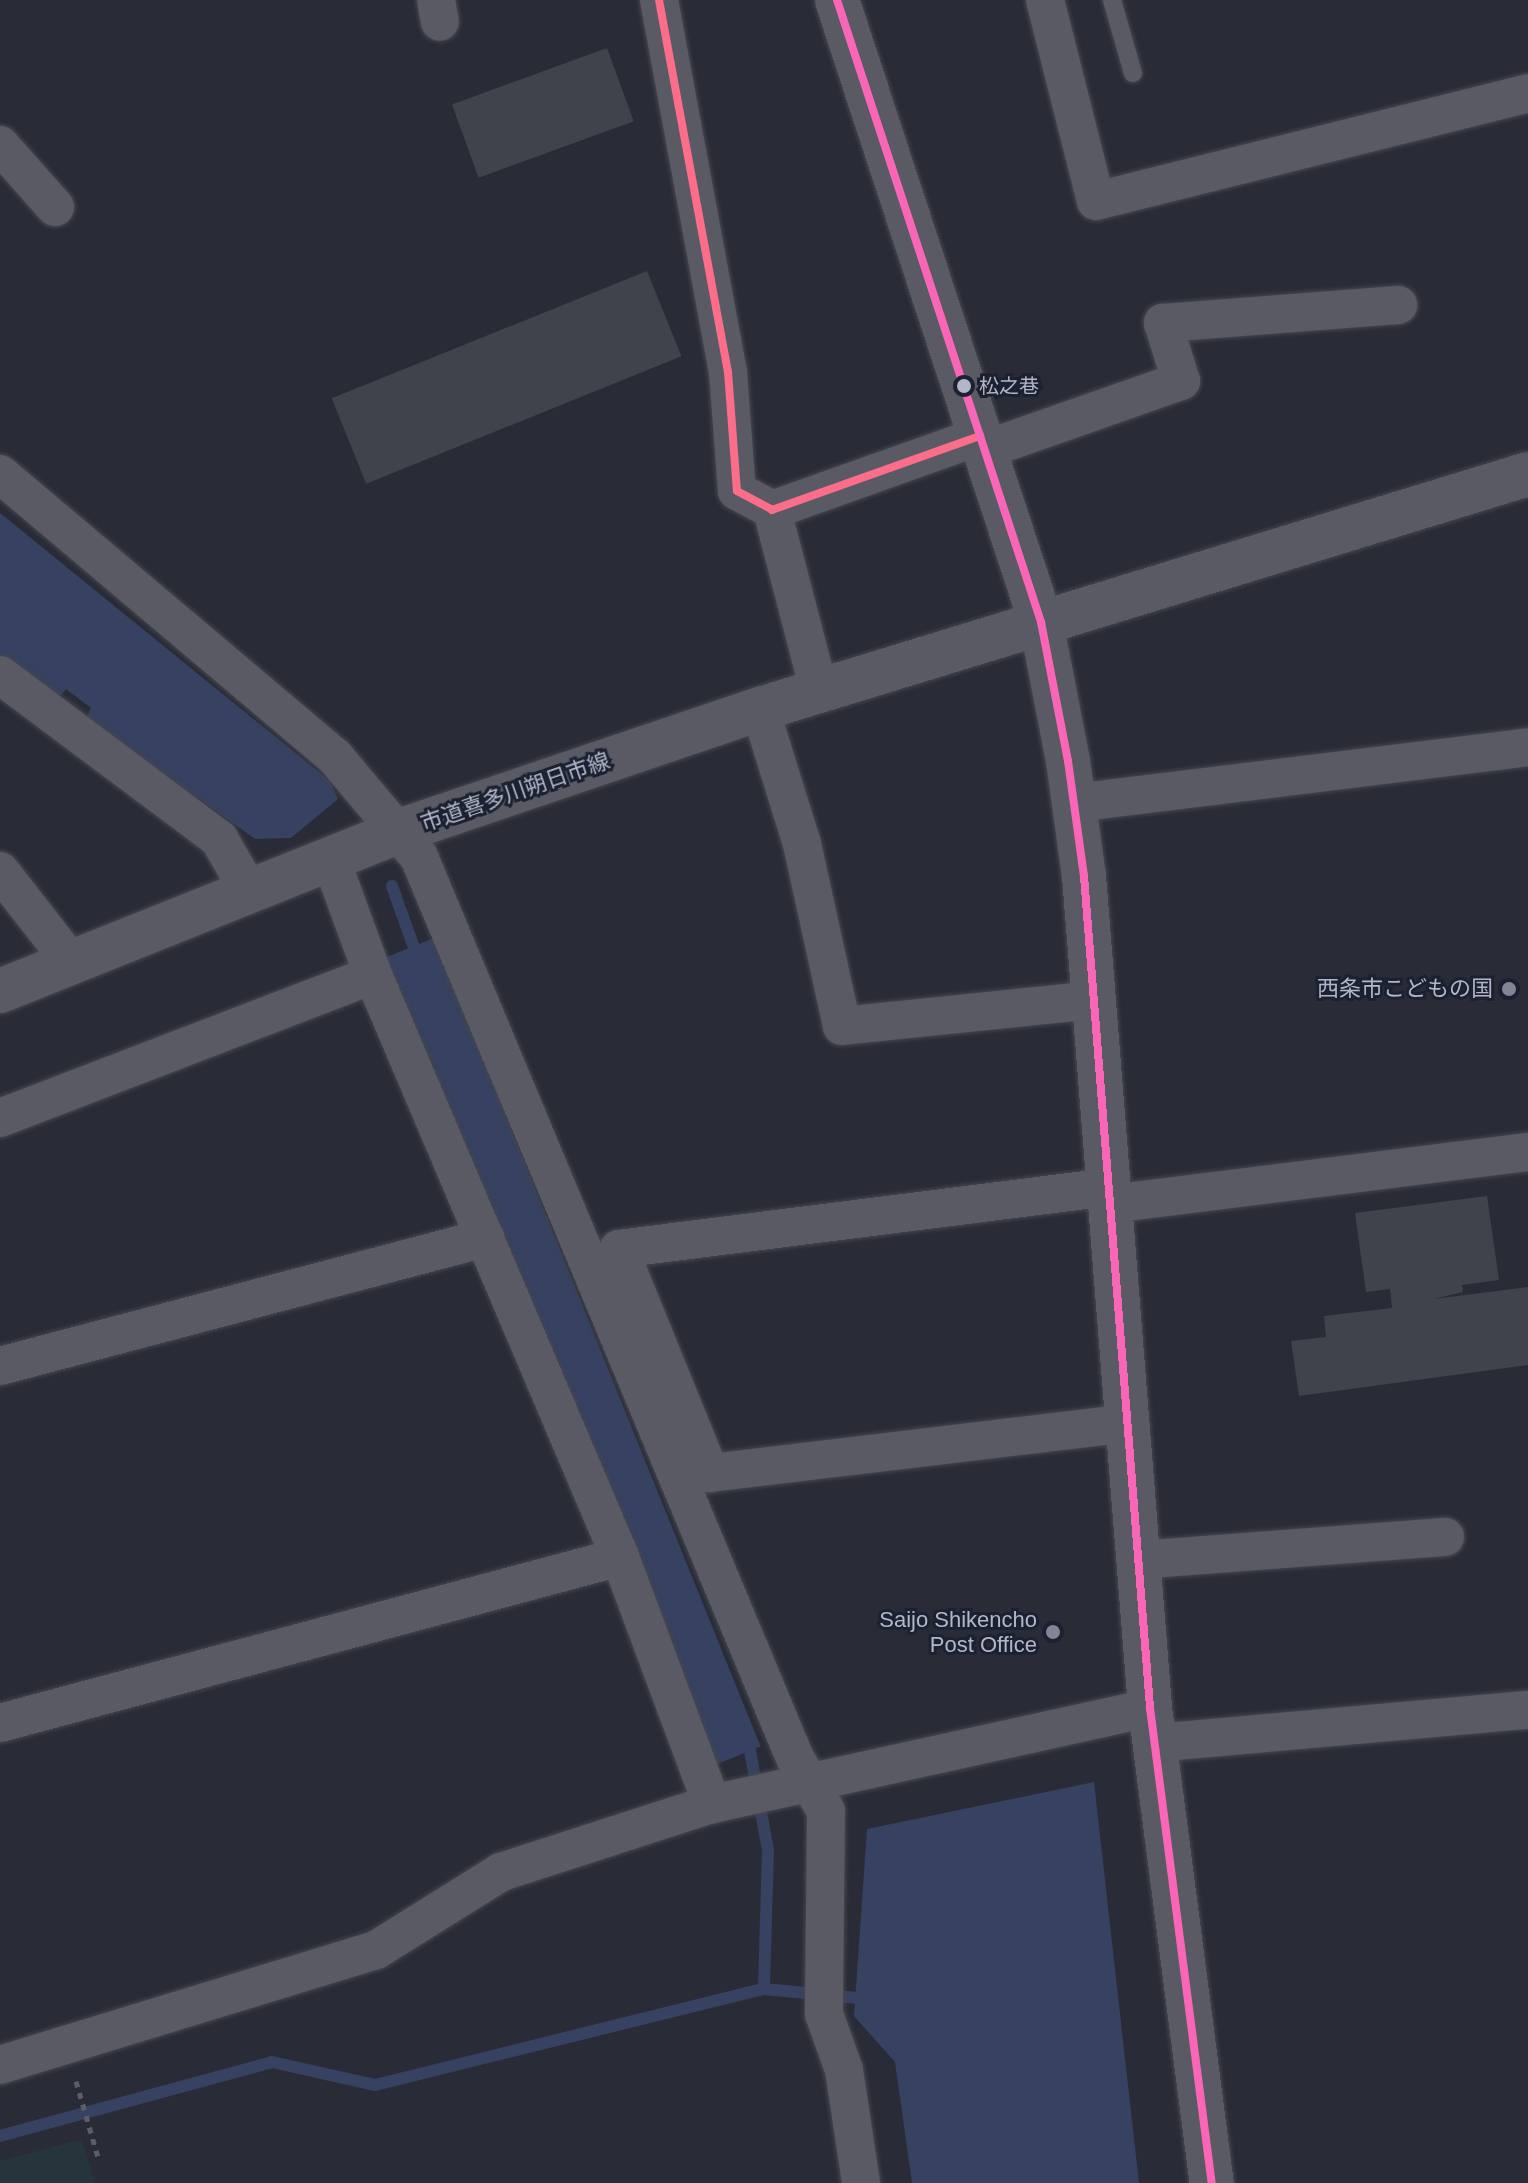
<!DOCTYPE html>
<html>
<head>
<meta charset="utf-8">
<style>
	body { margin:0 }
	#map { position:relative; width:1528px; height:2183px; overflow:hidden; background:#292c36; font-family:Helvetica,"Noto Sans JP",sans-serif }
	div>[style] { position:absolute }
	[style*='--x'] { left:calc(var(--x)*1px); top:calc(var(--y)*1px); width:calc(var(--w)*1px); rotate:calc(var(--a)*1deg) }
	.green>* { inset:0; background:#26343c }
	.water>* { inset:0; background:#374161; transform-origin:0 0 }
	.stream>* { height:12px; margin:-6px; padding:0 6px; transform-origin:6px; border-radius:6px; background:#374161 }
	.building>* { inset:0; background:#40434c; transform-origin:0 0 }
	.path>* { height:5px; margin-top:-2.5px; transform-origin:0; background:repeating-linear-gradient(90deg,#5b5e66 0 6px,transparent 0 12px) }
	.roads { filter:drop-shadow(0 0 2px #45474f) drop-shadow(0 0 2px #45474f) }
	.service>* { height:18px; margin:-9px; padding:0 9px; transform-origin:9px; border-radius:9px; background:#595a64 }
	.minor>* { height:38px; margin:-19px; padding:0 19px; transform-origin:19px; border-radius:19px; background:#595a64 }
	.tertiary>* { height:44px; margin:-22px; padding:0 22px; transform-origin:22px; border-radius:22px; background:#595a64 }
	.bus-1>* { height:8px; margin:-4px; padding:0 4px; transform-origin:4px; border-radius:4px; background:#fb6d88 }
	.bus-2>* { height:8px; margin:-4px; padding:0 4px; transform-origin:4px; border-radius:4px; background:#fa66b7 }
	.dots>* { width:22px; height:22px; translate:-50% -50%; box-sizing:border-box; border:4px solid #1c2131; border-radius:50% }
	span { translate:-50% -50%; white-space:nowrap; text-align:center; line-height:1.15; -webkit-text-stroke:6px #1c2131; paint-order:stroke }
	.bus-label { font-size:20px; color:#b2b6c7 }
	.left { translate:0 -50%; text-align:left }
	.street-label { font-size:22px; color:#b2b6c7 }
	.poi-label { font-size:22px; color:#b2b6c7 }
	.right { translate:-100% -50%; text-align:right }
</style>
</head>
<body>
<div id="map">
	<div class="green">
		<div style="clip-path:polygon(82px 2139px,95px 2183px,0 2183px,0 2161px)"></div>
	</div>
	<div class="water">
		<div style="clip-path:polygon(0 513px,330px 781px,338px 799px,291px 838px,255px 839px,86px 718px,91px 708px,66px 689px,58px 699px,0 656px)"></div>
		<div style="left:434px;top:938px;width:872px;height:59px;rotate:68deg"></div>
		<div style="clip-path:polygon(1094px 1782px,1139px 2183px,912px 2183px,895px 2062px,854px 2016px,867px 1829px)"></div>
	</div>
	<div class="stream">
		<div style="--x:392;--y:886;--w:77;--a:70.4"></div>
		<div style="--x:747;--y:1734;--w:119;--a:79.8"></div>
		<div style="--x:768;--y:1851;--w:138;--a:91.7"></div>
		<div style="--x:0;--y:2136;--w:282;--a:-15.2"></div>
		<div style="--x:272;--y:2062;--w:106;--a:12.6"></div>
		<div style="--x:375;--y:2085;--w:401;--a:-13.9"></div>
		<div style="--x:764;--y:1989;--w:104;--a:5.5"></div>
	</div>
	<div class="building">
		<div style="left:607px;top:48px;width:78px;height:165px;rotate:70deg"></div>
		<div style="left:647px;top:271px;width:92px;height:340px;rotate:68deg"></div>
		<div style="clip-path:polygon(1487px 1196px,1499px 1280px,1462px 1285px,1463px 1292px,1434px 1299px,1528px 1287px,1528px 1365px,1299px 1396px,1291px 1341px,1326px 1337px,1324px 1316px,1392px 1308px,1390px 1289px,1366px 1292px,1355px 1213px)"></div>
	</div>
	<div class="path">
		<div style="--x:76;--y:2081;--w:79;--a:73.9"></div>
	</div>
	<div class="roads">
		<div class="service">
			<div style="--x:1112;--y:0;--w:76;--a:74"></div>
		</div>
		<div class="minor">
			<div style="--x:436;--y:0;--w:22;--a:80"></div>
			<div style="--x:659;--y:0;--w:378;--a:79.5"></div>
			<div style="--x:728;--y:372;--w:119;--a:85.7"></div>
			<div style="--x:737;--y:491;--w:40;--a:28"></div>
			<div style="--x:772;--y:510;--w:221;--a:-19.6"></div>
			<div style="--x:1045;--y:0;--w:207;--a:75.8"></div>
			<div style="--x:1096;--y:201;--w:445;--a:-14"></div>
			<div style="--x:0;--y:145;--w:83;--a:48.4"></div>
			<div style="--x:984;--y:450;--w:209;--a:-19.3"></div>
			<div style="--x:1181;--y:381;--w:61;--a:-107.2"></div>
			<div style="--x:1163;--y:323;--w:236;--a:-4.4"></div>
			<div style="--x:0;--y:474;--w:439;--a:40.2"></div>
			<div style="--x:335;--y:757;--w:131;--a:50"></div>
			<div style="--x:419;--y:857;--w:976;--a:67.35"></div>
			<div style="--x:795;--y:1758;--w:61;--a:59.7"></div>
			<div style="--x:826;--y:1811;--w:203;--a:90.6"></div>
			<div style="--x:824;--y:2014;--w:59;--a:70.3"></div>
			<div style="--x:844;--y:2070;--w:114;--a:81.4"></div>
			<div style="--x:772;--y:510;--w:187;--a:75.4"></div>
			<div style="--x:0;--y:675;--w:274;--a:36.8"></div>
			<div style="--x:219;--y:839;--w:58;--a:59.9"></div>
			<div style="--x:760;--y:709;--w:141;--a:72.7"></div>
			<div style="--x:802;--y:844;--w:186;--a:77.6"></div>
			<div style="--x:842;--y:1026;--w:253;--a:-5.9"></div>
			<div style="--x:1074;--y:803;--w:457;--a:-7"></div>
			<div style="--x:331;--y:860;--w:122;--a:69.9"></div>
			<div style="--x:373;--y:975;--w:632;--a:67"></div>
			<div style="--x:620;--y:1557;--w:264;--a:69.6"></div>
			<div style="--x:0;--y:871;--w:115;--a:52"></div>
			<div style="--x:0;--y:1118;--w:399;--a:-21"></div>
			<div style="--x:1109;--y:1187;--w:494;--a:172.8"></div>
			<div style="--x:619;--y:1249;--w:242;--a:67.9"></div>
			<div style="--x:710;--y:1473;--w:421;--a:-6.8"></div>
			<div style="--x:1110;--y:1204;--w:421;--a:-7.1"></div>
			<div style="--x:0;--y:1366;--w:502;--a:-14.78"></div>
			<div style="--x:1138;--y:1560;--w:308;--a:-4.3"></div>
			<div style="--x:0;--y:1723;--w:642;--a:-14.99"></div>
			<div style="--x:1155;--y:1743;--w:374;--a:-5.1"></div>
			<div style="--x:0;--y:2065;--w:393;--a:-17"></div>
			<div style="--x:376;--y:1950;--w:147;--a:-32"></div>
			<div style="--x:501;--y:1872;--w:222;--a:-17.9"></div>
			<div style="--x:712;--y:1804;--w:448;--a:-12.4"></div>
		</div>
		<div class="tertiary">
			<div style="--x:837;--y:0;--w:655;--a:71.84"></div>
			<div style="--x:1041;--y:622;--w:142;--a:79"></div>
			<div style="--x:1068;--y:761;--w:116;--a:82.1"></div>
			<div style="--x:1084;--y:876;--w:835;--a:85.46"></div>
			<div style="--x:1150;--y:1708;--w:479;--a:82.6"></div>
			<div style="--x:0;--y:991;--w:433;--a:-21.8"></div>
			<div style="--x:402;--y:830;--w:378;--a:-18.7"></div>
			<div style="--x:760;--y:709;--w:803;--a:-17.01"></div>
		</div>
	</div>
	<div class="bus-1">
		<div style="--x:659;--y:0;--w:378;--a:79.5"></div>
		<div style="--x:728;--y:372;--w:119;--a:85.7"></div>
		<div style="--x:737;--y:491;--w:40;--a:28"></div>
		<div style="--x:772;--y:510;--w:221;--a:-19.6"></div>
	</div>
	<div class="bus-2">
		<div style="--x:837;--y:0;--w:655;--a:71.84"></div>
		<div style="--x:1041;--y:622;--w:142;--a:79"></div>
		<div style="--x:1068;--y:761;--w:116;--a:82.1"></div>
		<div style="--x:1084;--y:876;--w:835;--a:85.46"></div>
		<div style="--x:1150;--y:1708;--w:479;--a:82.6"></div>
	</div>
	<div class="dots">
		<div style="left:964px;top:386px;background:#b2b6c7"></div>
		<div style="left:1509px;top:989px;background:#828694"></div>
		<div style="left:1053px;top:1632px;background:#828694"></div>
	</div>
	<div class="bus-label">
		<span class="left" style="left:979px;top:386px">松之巷</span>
	</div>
	<div class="street-label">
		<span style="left:515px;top:792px;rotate:-19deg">市道喜多川朔日市線</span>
	</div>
	<div class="poi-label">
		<span class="right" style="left:1493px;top:989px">西条市こどもの国</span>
		<span class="right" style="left:1037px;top:1632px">Saijo Shikencho<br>Post Office</span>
	</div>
</div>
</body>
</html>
